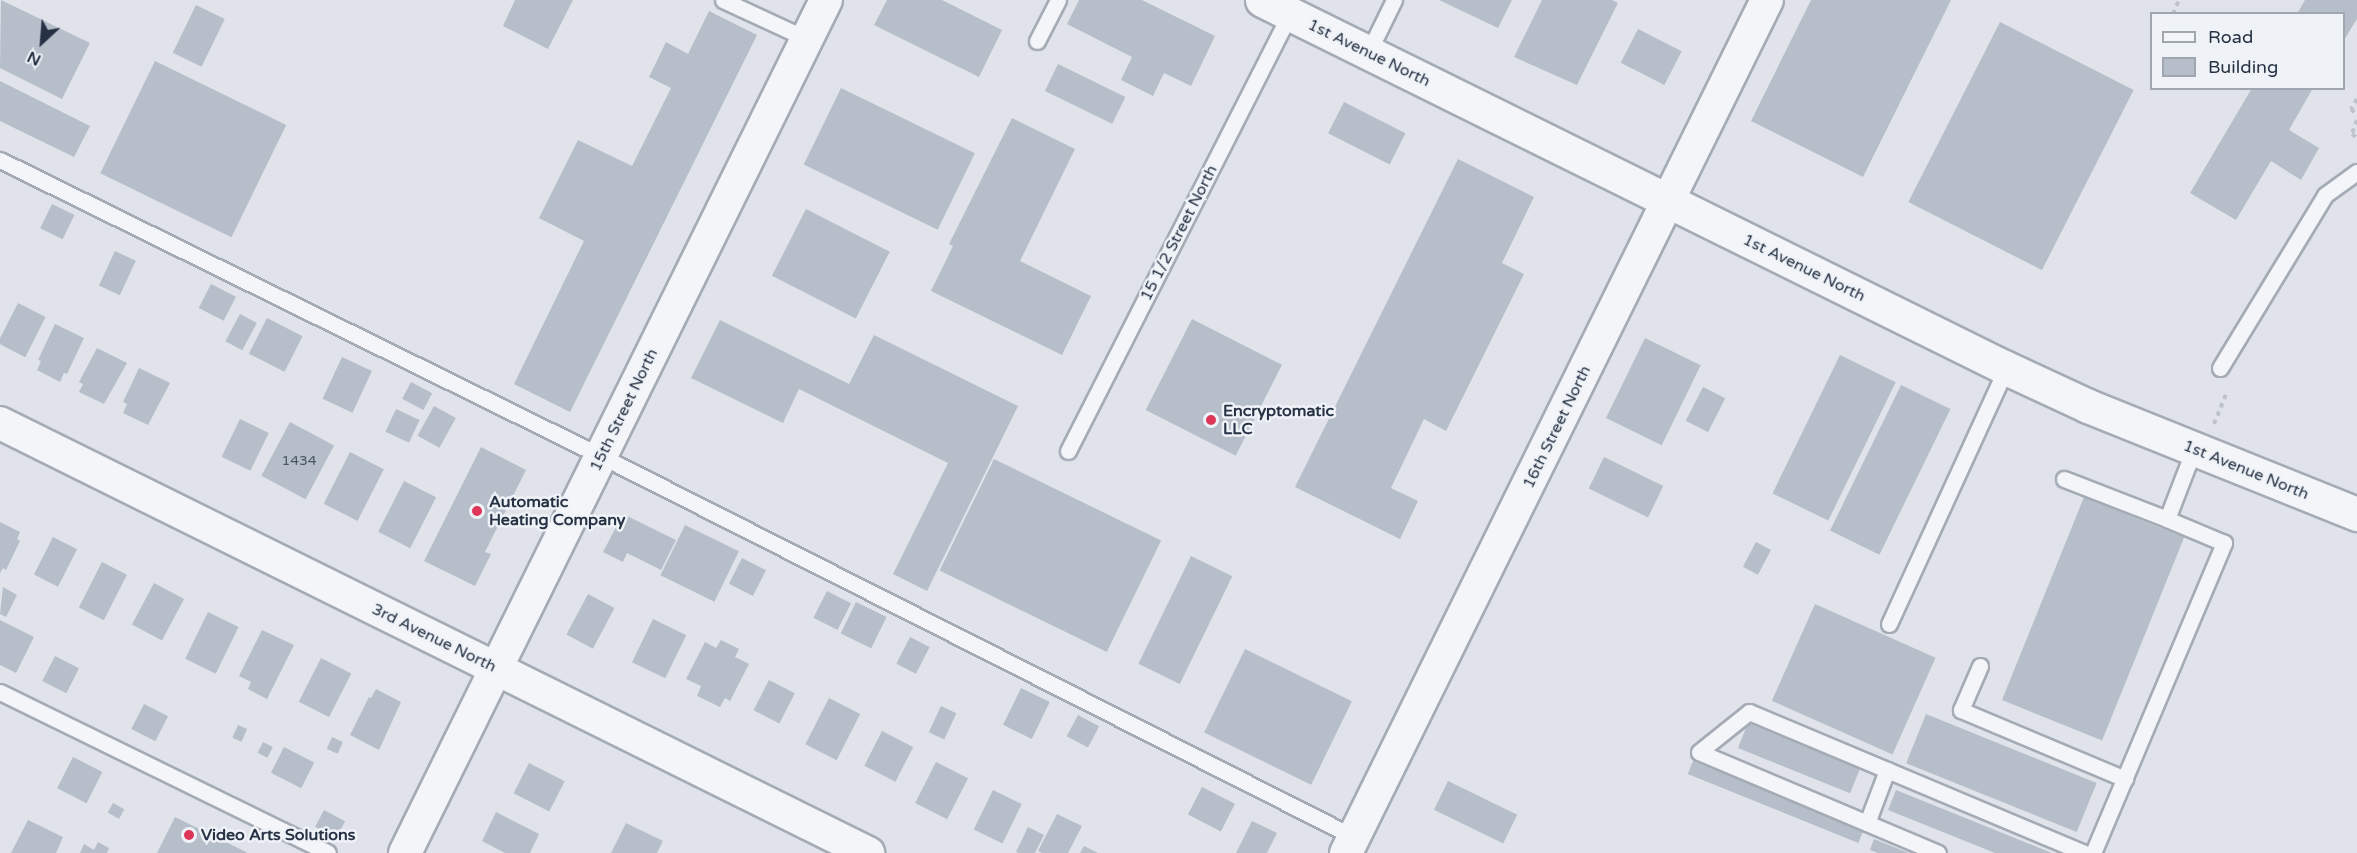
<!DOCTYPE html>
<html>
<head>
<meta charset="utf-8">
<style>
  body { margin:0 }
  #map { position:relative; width:2357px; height:853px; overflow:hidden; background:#e0e4ea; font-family:"Varela Round",sans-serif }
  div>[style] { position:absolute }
  .building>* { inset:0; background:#b6bec9; transform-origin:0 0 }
  .path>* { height:4px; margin-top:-2px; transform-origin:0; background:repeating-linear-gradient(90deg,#bec2c9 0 4.5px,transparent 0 9px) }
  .roads { filter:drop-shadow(2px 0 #a4abb5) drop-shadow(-2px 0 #a4abb5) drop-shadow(0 2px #a4abb5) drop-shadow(0 -2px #a4abb5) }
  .service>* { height:15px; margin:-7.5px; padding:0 7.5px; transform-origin:7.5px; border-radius:7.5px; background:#f3f5f8 }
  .minor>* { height:32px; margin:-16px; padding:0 16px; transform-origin:16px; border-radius:16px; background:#f3f5f8 }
  .tertiary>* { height:33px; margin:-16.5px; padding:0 16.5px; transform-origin:16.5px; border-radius:16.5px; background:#f3f5f8 }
  .dots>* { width:16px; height:16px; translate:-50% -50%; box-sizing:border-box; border:3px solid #eff3f8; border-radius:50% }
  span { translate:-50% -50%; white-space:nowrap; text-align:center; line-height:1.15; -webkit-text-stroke:5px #eff3f8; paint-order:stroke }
  .number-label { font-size:14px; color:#4a5565 }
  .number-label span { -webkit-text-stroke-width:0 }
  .street-label { font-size:16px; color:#263244 }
  .poi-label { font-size:16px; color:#263244; font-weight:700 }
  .left { translate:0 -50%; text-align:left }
  .legend { position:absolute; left:2150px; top:12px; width:195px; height:78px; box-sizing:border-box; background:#eff3f8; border:2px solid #9fa6b0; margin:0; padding:8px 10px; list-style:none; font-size:18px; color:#263244 }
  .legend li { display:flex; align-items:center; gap:12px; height:30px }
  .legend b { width:30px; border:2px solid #9fa6b0 }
  .north { position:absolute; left:12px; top:12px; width:60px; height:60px; -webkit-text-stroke:4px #eff3f8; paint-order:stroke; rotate:206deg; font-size:16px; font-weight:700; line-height:24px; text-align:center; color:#263244 }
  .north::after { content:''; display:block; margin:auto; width:21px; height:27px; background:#263244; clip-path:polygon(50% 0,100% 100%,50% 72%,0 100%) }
</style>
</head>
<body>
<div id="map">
  <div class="building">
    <div style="clip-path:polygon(1px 0,90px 43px,62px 99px,0 68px)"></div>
    <div style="clip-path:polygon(515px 0,573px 0,548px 49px,503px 26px)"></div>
    <div style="clip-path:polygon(887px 0,942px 0,1002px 30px,979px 77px,874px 25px)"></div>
    <div style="clip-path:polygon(1079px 0,1142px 0,1215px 36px,1191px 86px,1164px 73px,1153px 96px,1121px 80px,1132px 57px,1067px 24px)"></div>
    <div style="clip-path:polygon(1439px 0,1512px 0,1498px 28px)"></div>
    <div style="clip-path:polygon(1542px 0,1612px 0,1618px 3px,1577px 85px,1514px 57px)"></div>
    <div style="clip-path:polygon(1811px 0,1951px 0,1863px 177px,1751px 121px)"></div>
    <div style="clip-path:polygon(2305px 0,2357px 0,2357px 19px,2344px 40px,2344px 14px,2297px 14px)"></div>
    <div style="left:196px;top:5px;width:32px;height:53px;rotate:26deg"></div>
    <div style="clip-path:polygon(709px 11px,757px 35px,570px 412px,514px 384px,584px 241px,539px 218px,578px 140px,632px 166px,671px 88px,649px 77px,666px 42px,688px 54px)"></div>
    <div style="left:2000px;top:22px;width:150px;height:202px;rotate:27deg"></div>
    <div style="left:1638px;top:29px;width:49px;height:38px;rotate:27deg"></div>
    <div style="left:155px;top:61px;width:146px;height:125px;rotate:26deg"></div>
    <div style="left:1058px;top:64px;width:75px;height:30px;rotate:26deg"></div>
    <div style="clip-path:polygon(0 81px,90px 126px,74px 157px,0 121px)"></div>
    <div style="left:841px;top:88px;width:149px;height:85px;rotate:26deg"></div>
    <div style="clip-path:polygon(2252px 88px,2313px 88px,2289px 130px,2319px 148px,2301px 180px,2271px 161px,2236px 220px,2190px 193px)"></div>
    <div style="left:1344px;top:102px;width:69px;height:35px;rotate:27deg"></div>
    <div style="clip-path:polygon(1012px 118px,1075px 149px,1020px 261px,1091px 296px,1062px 355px,931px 291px,953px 246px,949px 244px)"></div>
    <div style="clip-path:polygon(1458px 159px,1534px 197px,1502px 263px,1524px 274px,1446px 431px,1424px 419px,1391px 488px,1418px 501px,1400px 539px,1295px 487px)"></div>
    <div style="left:52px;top:204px;width:25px;height:27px;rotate:26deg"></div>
    <div style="left:806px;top:209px;width:94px;height:75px;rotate:27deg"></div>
    <div style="left:115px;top:251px;width:23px;height:38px;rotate:25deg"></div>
    <div style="left:211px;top:284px;width:28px;height:27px;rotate:27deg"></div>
    <div style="left:18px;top:303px;width:31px;height:45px;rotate:27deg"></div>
    <div style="left:240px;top:314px;width:19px;height:31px;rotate:28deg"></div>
    <div style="left:267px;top:318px;width:40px;height:40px;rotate:27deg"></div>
    <div style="left:1192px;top:319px;width:101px;height:102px;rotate:27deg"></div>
    <div style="clip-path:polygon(720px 320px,849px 384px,874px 335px,1018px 406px,927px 591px,893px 574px,948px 463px,799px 389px,783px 423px,691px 378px)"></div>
    <div style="clip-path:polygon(55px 324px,84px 338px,67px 374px,64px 373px,60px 382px,37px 370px,41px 361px,38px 360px)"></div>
    <div style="left:1645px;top:338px;width:62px;height:89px;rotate:26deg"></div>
    <div style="clip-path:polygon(97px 348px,127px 363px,104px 404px,79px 392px,83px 384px,79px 382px)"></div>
    <div style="left:1840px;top:355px;width:62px;height:154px;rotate:26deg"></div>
    <div style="left:342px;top:357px;width:33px;height:46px;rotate:25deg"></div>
    <div style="clip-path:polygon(139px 368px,170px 383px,148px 425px,123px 413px,127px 404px,123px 402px)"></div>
    <div style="left:411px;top:382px;width:24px;height:19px;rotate:28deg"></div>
    <div style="left:1901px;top:385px;width:55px;height:162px;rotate:26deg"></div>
    <div style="left:1703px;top:387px;width:25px;height:38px;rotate:27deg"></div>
    <div style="left:434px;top:406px;width:25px;height:34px;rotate:29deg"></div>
    <div style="left:396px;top:409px;width:26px;height:25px;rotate:25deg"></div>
    <div style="left:240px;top:419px;width:32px;height:42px;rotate:26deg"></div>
    <div style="left:290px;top:422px;width:50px;height:61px;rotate:28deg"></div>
    <div style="clip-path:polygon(481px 447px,526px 470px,485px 552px,491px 554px,475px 586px,424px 561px)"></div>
    <div style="left:350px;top:452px;width:38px;height:58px;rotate:27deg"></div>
    <div style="left:1604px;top:457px;width:66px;height:35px;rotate:26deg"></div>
    <div style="left:994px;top:459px;width:186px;height:124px;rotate:26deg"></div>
    <div style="left:404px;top:481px;width:36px;height:57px;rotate:27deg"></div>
    <div style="left:2084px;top:497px;width:108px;height:219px;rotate:22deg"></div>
    <div style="clip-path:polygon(623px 514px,676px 540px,661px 570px,627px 553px,623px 562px,603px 552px)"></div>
    <div style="clip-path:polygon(0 522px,20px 532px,17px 539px,20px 541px,6px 570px,3px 568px,0 573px)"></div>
    <div style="left:685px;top:525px;width:60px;height:56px;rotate:26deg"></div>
    <div style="left:53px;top:537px;width:27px;height:42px;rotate:27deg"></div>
    <div style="left:1756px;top:542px;width:17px;height:28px;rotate:28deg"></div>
    <div style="left:1191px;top:556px;width:46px;height:120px;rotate:26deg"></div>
    <div style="left:742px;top:558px;width:27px;height:29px;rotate:27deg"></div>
    <div style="left:102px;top:562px;width:28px;height:51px;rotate:27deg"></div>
    <div style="left:154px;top:583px;width:34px;height:47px;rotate:28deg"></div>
    <div style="clip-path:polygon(3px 587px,17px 595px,6px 617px,0 614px)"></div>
    <div style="left:827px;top:591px;width:27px;height:30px;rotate:27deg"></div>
    <div style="left:588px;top:594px;width:30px;height:46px;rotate:28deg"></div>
    <div style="left:856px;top:602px;width:34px;height:35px;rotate:26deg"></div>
    <div style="left:1815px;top:604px;width:132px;height:106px;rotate:24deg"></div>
    <div style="left:208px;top:612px;width:34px;height:52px;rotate:26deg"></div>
    <div style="left:653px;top:619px;width:37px;height:48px;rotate:26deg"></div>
    <div style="clip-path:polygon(0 620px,34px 637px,16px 673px,0 665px)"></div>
    <div style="clip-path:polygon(262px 630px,294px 645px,267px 699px,248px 689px,251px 682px,239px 676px)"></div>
    <div style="left:910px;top:637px;width:22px;height:30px;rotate:27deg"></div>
    <div style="clip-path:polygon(721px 640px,739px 649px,735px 657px,749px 664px,730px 701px,725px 698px,720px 707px,697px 696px,701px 686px,686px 679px,705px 642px,716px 648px)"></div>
    <div style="left:1245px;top:649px;width:119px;height:93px;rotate:26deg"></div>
    <div style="left:55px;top:656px;width:27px;height:28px;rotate:27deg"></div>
    <div style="left:321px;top:658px;width:34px;height:49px;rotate:27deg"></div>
    <div style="left:769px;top:680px;width:29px;height:34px;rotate:27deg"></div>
    <div style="left:1021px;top:688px;width:32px;height:41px;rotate:26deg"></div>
    <div style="clip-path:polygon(376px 689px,401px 702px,379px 750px,350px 735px,369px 697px,371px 698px)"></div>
    <div style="left:829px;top:698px;width:35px;height:52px;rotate:27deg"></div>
    <div style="left:144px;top:704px;width:27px;height:28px;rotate:27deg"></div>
    <div style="left:941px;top:706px;width:17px;height:29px;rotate:25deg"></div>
    <div style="left:1926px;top:714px;width:184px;height:53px;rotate:22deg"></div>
    <div style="left:1078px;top:715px;width:24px;height:24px;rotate:28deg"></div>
    <div style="left:1748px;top:723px;width:121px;height:27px;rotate:22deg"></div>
    <div style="left:238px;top:725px;width:10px;height:14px;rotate:24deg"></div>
    <div style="left:882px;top:731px;width:35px;height:39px;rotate:27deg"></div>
    <div style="left:332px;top:737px;width:12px;height:13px;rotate:24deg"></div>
    <div style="left:263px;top:742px;width:11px;height:12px;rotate:27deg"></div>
    <div style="left:284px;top:747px;width:34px;height:29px;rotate:27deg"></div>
    <div style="left:73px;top:757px;width:33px;height:35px;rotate:27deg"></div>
    <div style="left:1693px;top:761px;width:184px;height:14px;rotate:22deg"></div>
    <div style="left:936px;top:762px;width:36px;height:46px;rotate:27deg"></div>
    <div style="left:529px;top:763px;width:40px;height:34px;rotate:27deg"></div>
    <div style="left:1448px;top:781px;width:77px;height:32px;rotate:26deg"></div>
    <div style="left:1202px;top:787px;width:37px;height:31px;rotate:27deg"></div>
    <div style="left:993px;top:790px;width:32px;height:44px;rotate:26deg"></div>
    <div style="clip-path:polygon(1896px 790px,2052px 853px,1995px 853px,1888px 810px)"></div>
    <div style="left:113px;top:803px;width:13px;height:11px;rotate:29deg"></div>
    <div style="left:324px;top:810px;width:24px;height:19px;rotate:28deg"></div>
    <div style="clip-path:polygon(496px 812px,539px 834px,530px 853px,505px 853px,482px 841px)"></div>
    <div style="clip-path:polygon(1057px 814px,1082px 826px,1068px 853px,1042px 853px,1038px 851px)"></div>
    <div style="clip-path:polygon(175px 817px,248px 853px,157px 853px)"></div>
    <div style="clip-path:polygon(28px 820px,63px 837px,56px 853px,11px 853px)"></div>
    <div style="clip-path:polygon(1252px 821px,1277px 833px,1267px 853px,1236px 853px)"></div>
    <div style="clip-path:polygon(626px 823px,663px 841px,657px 853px,611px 853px)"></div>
    <div style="clip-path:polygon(1028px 827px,1044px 835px,1035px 853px,1019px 853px,1016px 852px)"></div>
    <div style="clip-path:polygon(1874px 839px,1909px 853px,1878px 853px,1870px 850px)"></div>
    <div style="clip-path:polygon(98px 842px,109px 848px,107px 853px,80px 853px,84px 844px,94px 850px)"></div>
    <div style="clip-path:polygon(1084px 846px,1098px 853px,1080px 853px)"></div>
  </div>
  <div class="path">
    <div style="left:2173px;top:14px;width:15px;rotate:-67deg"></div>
    <div style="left:2357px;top:99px;width:12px;rotate:121deg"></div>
    <div style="left:2351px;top:109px;width:8px;rotate:45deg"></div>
    <div style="left:2357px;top:120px;width:15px;rotate:110deg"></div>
    <div style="left:2352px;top:134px;width:6px;rotate:39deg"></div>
    <div style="left:2214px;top:424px;width:35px;rotate:-68deg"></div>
  </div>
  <div class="roads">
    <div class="service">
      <div style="left:723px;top:0;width:93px;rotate:24.9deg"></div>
      <div style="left:1037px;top:41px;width:46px;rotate:-62.9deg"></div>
      <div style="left:1368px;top:53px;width:59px;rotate:-63.9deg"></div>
      <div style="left:0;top:160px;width:670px;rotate:26.22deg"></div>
      <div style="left:601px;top:456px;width:844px;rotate:26.84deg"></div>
      <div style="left:2220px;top:368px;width:202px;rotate:-58.7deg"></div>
      <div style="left:2325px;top:195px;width:39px;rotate:-36deg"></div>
      <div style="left:1068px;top:451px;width:490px;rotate:-63.1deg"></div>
      <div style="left:2064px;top:479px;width:110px;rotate:21.2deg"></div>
      <div style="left:1889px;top:624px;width:281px;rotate:-65.4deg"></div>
      <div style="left:1980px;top:666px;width:48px;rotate:113.4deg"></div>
      <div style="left:1961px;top:710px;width:178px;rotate:22.8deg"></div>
      <div style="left:0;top:692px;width:365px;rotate:26.1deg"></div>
      <div style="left:1867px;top:823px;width:57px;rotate:-69.3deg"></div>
      <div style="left:1938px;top:853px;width:259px;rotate:-157.1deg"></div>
      <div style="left:1699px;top:752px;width:64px;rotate:-38.7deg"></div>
      <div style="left:1749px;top:712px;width:363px;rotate:22.8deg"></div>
      <div style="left:2093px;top:853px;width:337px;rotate:-67.1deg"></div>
      <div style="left:2224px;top:543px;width:62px;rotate:-157.2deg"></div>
      <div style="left:2167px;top:519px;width:75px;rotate:-68.9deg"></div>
    </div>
    <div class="minor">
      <div style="left:0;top:423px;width:969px;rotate:26.35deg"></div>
      <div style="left:405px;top:853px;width:951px;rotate:-63.73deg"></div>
      <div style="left:1346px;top:853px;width:951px;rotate:-63.73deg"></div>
    </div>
    <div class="tertiary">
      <div style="left:1262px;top:0;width:830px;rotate:26.32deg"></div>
      <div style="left:2006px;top:368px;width:90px;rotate:24.9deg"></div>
      <div style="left:2088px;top:406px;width:290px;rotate:21.9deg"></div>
    </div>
  </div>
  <div class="dots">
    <div style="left:1211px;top:420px;background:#de3658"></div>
    <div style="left:477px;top:511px;background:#de3658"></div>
    <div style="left:189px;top:835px;background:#de3658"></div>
  </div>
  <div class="number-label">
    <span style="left:299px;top:461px">1434</span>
  </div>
  <div class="street-label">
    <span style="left:1369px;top:53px;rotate:26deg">1st Avenue North</span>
    <span style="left:1179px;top:233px;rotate:-63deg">15 1/2 Street North</span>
    <span style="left:1804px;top:268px;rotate:26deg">1st Avenue North</span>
    <span style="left:624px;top:410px;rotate:-64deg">15th Street North</span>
    <span style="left:1557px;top:427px;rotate:-64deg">16th Street North</span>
    <span style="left:2246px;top:470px;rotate:22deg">1st Avenue North</span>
    <span style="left:434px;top:638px;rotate:26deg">3rd Avenue North</span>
  </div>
  <div class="poi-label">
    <span class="left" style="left:1223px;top:420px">Encryptomatic<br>LLC</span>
    <span class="left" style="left:489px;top:511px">Automatic<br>Heating Company</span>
    <span class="left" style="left:201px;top:835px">Video Arts Solutions</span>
  </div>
  <ul class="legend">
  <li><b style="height:8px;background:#f3f5f8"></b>Road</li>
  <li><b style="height:16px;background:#b6bec9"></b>Building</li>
  </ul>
  <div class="north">N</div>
</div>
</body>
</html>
